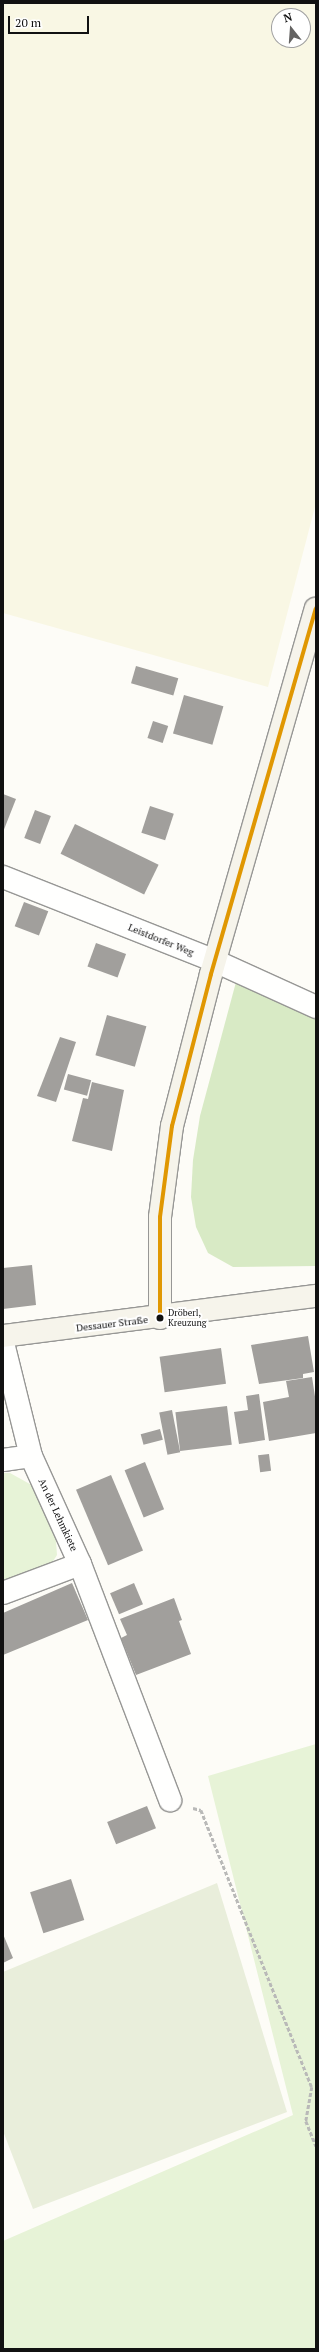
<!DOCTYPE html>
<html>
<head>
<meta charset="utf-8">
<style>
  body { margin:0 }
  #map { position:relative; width:319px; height:2352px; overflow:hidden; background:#fdfcf7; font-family:"PT Serif",serif }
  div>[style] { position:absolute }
  .farmland>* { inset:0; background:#f9f7e4 }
  .green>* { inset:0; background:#e7f3d7 }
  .forest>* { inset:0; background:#d8eac5 }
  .cemetery>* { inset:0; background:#e9eedb }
  .building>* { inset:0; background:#a19f9c; transform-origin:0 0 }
  .path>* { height:2.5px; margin-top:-1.25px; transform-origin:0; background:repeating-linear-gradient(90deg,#b9b9b8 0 4px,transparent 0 6px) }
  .roads { filter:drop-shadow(1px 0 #979795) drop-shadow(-1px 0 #979795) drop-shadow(0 1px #979795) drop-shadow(0 -1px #979795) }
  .minor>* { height:22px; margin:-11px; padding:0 11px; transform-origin:11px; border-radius:11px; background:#fffffe }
  .secondary>* { height:22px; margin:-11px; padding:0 11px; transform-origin:11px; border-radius:11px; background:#f6f4eb }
  .bus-1>* { height:4px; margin:-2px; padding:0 2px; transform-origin:2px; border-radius:2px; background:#e09702 }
  .dots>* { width:11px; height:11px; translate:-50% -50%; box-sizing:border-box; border:2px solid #fff; border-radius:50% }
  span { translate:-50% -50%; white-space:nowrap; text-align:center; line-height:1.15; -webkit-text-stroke:4px #fff; paint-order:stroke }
  .bus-label { font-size:9px; color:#111 }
  .left { translate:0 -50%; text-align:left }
  .street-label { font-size:10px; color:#111 }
  .frame { position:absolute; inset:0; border:4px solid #111; pointer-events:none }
  .north { position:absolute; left:271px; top:8px; width:40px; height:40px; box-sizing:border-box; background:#fff; border:1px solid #a0a0a0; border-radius:50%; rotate:343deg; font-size:11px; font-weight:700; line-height:16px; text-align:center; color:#111 }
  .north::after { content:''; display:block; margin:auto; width:14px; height:18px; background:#646362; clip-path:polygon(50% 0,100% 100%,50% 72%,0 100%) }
  .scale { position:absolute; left:8px; top:16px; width:81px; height:18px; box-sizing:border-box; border:2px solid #111; border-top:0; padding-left:5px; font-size:12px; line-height:14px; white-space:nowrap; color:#111; -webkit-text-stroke:3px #fff; paint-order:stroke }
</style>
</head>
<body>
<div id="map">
  <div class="farmland">
    <div style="clip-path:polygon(evenodd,3px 3px,316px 3px,316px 503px,268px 687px,3px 613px,3px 3px,279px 16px,303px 16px,303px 40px,279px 40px,279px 16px)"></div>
  </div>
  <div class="green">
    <div style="clip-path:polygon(3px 1473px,10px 1473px,37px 1488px,55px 1528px,57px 1555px,50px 1566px,3px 1583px)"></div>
    <div style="clip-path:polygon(316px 1744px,316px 2349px,3px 2349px,3px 2241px,293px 2115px,208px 1776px)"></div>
  </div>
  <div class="forest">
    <div style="clip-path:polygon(236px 982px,316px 1019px,316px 1266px,233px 1267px,208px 1253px,196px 1227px,191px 1197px,193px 1160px,200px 1116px)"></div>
  </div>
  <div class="cemetery">
    <div style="clip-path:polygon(217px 1883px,287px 2112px,33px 2209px,3px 2131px,3px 1972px)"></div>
  </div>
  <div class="building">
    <div style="left:136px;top:666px;width:44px;height:18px;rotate:16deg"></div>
    <div style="left:184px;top:695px;width:41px;height:40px;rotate:16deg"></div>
    <div style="left:153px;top:721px;width:16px;height:18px;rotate:18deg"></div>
    <div style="clip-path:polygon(3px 794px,16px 799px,3px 832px)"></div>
    <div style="left:150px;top:806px;width:25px;height:28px;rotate:18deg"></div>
    <div style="left:35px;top:810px;width:17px;height:30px;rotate:21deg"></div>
    <div style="left:75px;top:824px;width:93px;height:33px;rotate:26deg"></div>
    <div style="left:24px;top:902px;width:26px;height:26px;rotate:21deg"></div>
    <div style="left:96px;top:943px;width:32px;height:25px;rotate:20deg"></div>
    <div style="left:107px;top:1015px;width:41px;height:42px;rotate:16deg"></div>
    <div style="clip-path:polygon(60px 1037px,76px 1042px,56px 1102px,37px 1096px)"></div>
    <div style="left:68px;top:1074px;width:24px;height:16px;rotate:15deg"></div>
    <div style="clip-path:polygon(92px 1082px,124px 1090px,112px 1151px,72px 1141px,83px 1098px,88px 1099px)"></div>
    <div style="clip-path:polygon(32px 1265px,36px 1305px,3px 1309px,3px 1268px)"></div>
    <div style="clip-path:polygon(308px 1336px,314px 1372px,303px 1374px,303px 1378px,259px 1384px,251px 1345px)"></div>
    <div style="left:221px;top:1348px;width:36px;height:62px;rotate:82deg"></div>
    <div style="clip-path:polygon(312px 1377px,316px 1403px,316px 1433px,269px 1441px,263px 1402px,289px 1397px,286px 1381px)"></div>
    <div style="clip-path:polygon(259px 1394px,265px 1440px,239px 1444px,234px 1412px,248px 1410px,246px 1396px)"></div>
    <div style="left:227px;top:1406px;width:39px;height:52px;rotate:83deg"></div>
    <div style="left:172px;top:1410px;width:43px;height:13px;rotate:79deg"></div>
    <div style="left:160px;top:1429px;width:11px;height:20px;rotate:75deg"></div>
    <div style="left:269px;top:1454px;width:17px;height:11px;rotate:83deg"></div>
    <div style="left:145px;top:1462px;width:51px;height:22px;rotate:68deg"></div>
    <div style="left:111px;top:1475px;width:82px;height:38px;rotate:67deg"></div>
    <div style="clip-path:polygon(72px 1583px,88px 1620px,3px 1655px,3px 1613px)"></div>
    <div style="left:134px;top:1583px;width:23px;height:26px;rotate:67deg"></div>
    <div style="clip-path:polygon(174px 1598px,182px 1620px,179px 1621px,191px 1654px,136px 1675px,121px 1638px,127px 1635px,120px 1619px)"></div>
    <div style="left:147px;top:1806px;width:24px;height:43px;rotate:68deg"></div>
    <div style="left:71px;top:1879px;width:43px;height:43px;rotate:72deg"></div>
    <div style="clip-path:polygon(3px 1934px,13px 1958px,3px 1963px)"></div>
  </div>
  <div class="path">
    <div style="left:193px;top:1808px;width:8px;rotate:14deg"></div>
    <div style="left:201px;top:1810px;width:298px;rotate:68.2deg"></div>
    <div style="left:312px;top:2087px;width:35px;rotate:100deg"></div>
    <div style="left:306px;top:2121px;width:27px;rotate:68deg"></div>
  </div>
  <div class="roads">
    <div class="minor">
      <div style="left:3px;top:877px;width:228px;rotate:21.6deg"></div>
      <div style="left:215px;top:961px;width:111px;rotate:24.5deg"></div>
      <div style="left:3px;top:1343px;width:116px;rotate:76.1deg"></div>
      <div style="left:3px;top:1460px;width:28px;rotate:-8deg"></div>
      <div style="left:31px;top:1456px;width:119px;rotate:65.6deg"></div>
      <div style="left:80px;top:1564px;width:82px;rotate:159.4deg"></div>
      <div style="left:80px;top:1564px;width:253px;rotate:69.1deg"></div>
    </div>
    <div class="secondary">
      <div style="left:160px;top:1318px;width:101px;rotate:-90deg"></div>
      <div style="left:160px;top:1217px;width:92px;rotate:-82.5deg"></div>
      <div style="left:172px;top:1126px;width:157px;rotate:-75.6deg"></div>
      <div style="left:211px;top:974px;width:380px;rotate:-74deg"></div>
      <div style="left:3px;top:1336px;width:316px;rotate:-7.3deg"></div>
    </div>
  </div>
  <div class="bus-1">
    <div style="left:160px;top:1318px;width:101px;rotate:-90deg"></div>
    <div style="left:160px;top:1217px;width:92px;rotate:-82.5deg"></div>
    <div style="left:172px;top:1126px;width:157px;rotate:-75.6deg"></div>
    <div style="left:211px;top:974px;width:380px;rotate:-74deg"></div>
  </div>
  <div class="dots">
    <div style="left:160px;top:1318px;background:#111"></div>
  </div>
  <div class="bus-label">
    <span class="left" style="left:168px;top:1318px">Dröberl,<br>Kreuzung</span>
  </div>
  <div class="street-label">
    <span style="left:161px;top:940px;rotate:22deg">Leistdorfer Weg</span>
    <span style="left:112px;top:1324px;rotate:-7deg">Dessauer Straße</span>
    <span style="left:58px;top:1515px;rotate:65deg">An der Lehmkiete</span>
  </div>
  <div class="frame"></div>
  <div class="north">N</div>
  <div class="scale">20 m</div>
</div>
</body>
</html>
